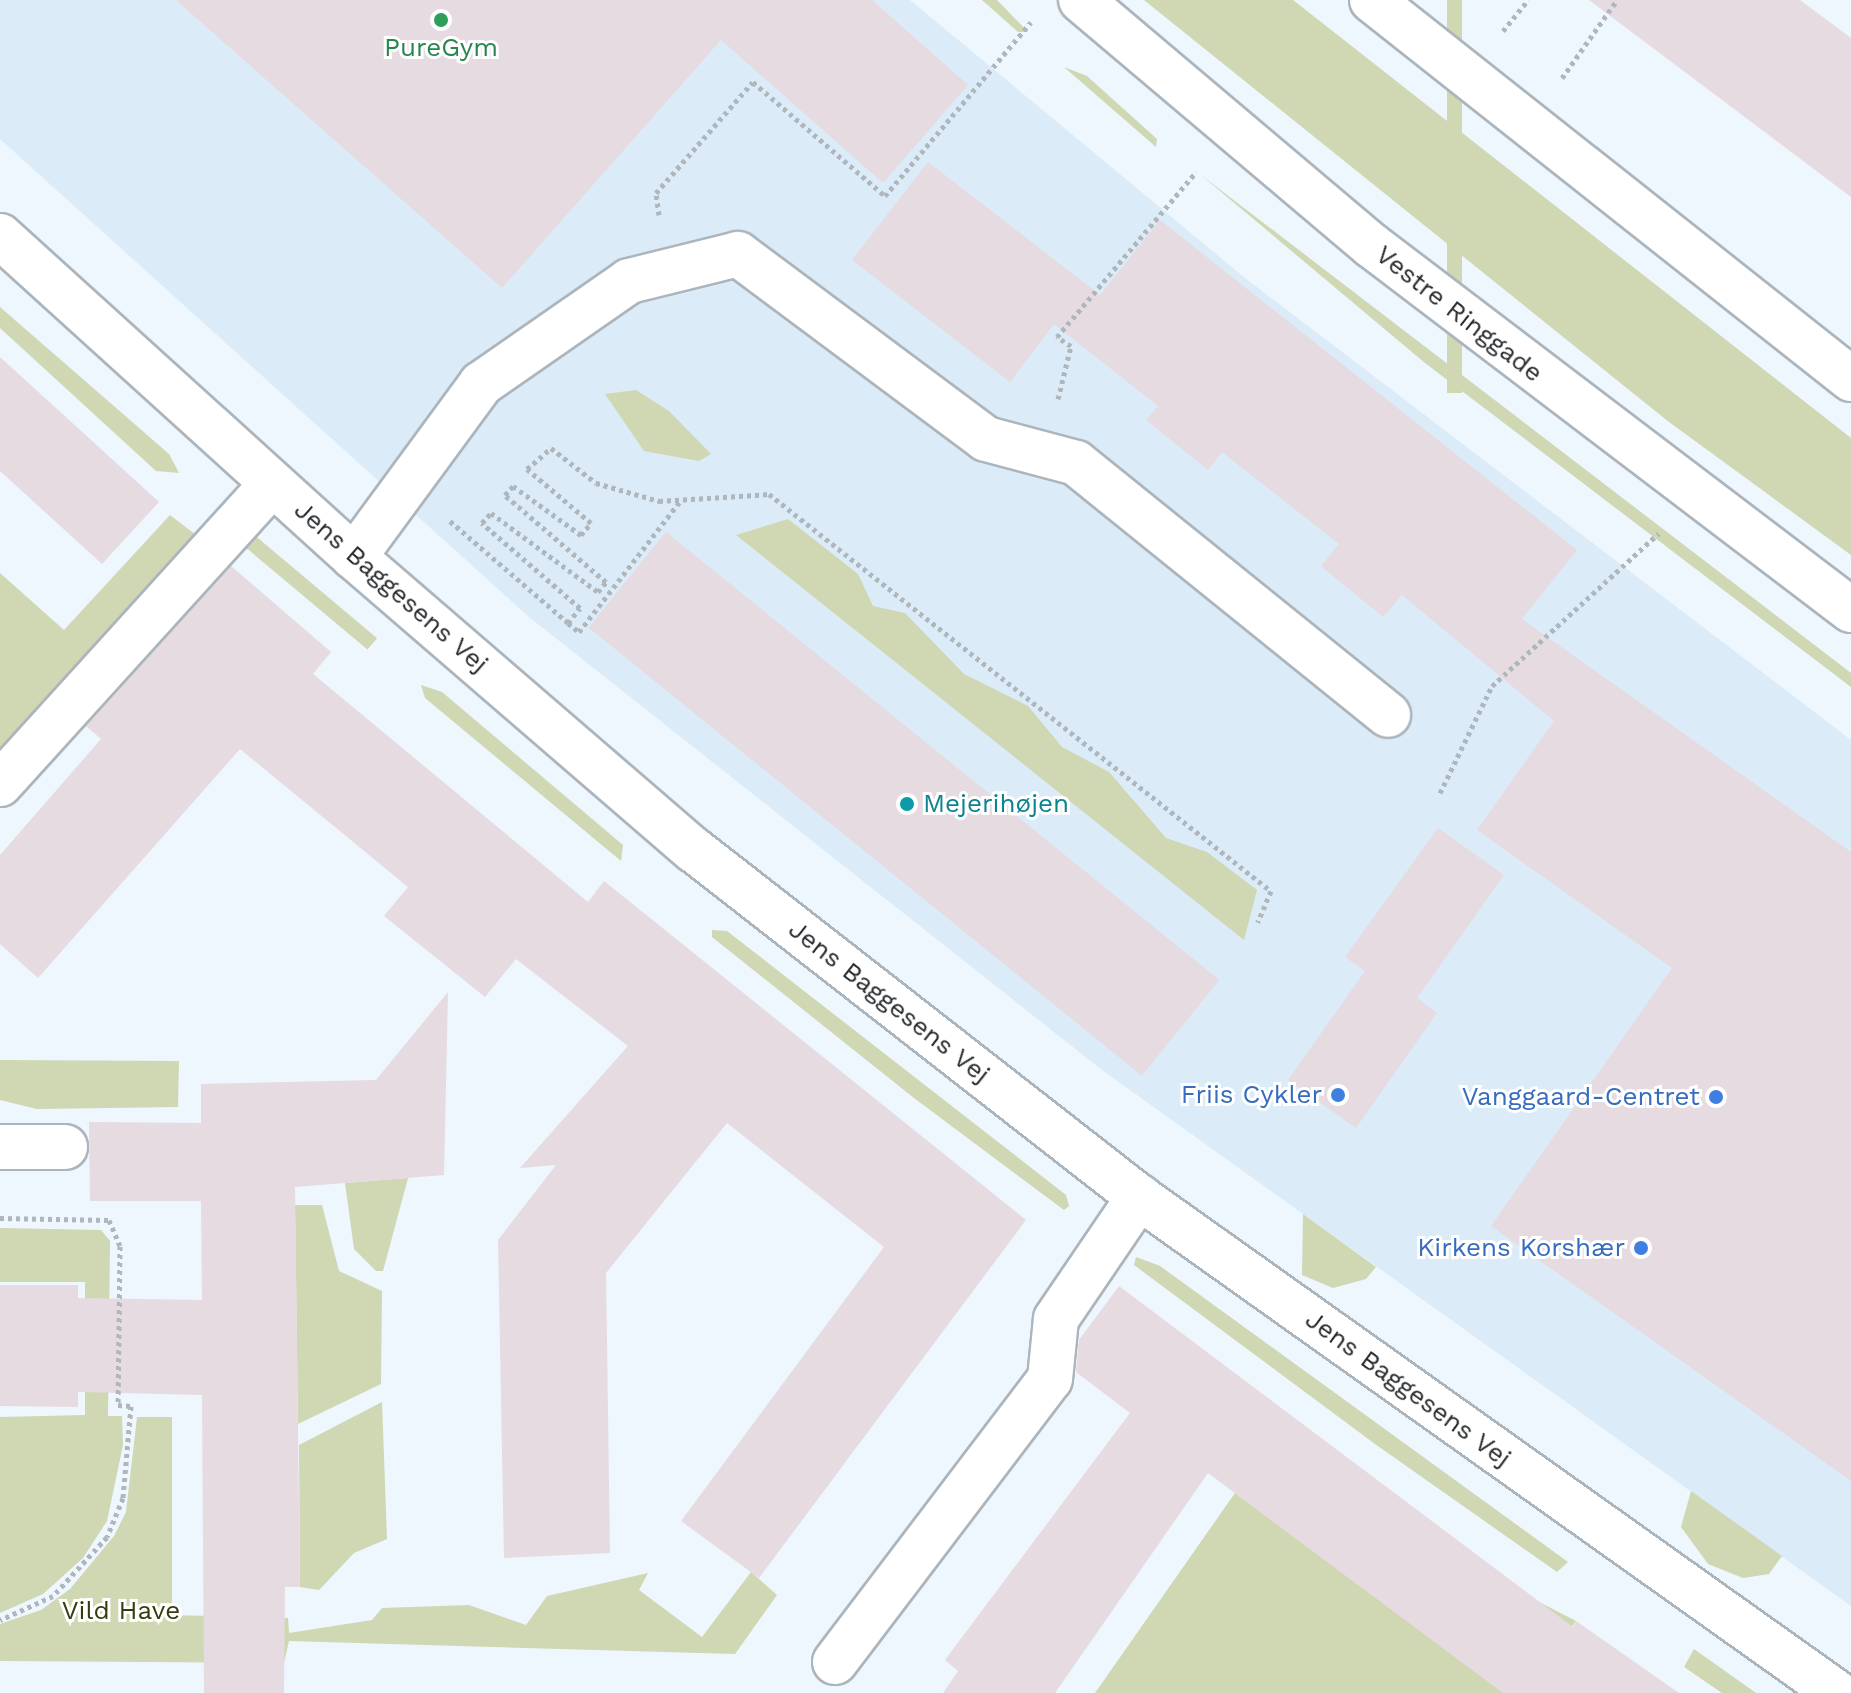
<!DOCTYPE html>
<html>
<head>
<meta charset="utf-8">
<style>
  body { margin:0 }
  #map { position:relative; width:1851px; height:1693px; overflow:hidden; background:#eef6fe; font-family:"Work Sans",sans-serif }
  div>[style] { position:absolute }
  .built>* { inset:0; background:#dbebf7 }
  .green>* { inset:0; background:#cfd7b3; transform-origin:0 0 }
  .building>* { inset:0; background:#e5dbe0; transform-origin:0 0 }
  .path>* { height:5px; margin-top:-2.5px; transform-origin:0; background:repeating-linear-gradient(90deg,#afb6bc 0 4px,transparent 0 8px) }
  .roads { filter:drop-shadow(2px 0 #acb5bc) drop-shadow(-2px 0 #acb5bc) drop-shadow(0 2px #acb5bc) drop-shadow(0 -2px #acb5bc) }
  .minor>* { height:44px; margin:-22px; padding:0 22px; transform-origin:22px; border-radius:22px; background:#fff }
  .major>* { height:44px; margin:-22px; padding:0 22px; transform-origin:22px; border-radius:22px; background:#fff }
  .dots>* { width:22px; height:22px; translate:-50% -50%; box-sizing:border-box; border:4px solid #fff; border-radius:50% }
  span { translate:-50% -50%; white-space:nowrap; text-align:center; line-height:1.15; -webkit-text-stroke:6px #fff; paint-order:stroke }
  .leisure-label { font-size:26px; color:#27864d }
  .street-label { font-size:26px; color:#282b2e }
  .culture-label { font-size:26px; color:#0d838f }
  .left { translate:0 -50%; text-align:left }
  .shop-label { font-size:26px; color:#366cbe }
  .right { translate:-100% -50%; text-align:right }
  .park-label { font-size:26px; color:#343b0c }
</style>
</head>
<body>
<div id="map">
  <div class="built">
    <div style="clip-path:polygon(0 0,910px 0,1245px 278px,1851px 740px,1851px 1606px,1102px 1070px,529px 617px,0 139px)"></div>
  </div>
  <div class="green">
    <div style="clip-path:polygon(982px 0,997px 0,1028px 32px,1018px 32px)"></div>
    <div style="clip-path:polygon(1144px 0,1293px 0,1851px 438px,1851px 555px,1669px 422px)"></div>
    <div style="left:1447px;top:0;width:15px;height:393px"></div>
    <div style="clip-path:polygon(1064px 67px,1087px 76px,1157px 139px,1156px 147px)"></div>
    <div style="clip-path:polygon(1201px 175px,1851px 673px,1851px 687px,1425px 363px)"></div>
    <div style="clip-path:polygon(0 307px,169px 454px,179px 473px,156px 471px,0 328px)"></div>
    <div style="clip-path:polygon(636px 390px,669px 411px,711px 454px,699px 461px,644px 451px,605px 394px)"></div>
    <div style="clip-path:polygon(170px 515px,196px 535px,0 759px,0 573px,64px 630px)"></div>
    <div style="clip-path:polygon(788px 519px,858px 574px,873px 606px,905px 613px,964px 674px,1028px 706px,1062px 747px,1109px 772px,1166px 838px,1207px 852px,1257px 890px,1244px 940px,736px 535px)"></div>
    <div style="left:253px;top:534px;width:162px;height:15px;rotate:40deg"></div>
    <div style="clip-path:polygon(421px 685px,442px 692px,623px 845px,621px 861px,425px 698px)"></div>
    <div style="clip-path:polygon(712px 930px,727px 931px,1066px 1195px,1069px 1206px,1064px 1210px,914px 1098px,712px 937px)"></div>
    <div style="clip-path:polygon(0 1060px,179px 1061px,178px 1107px,37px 1109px,0 1100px)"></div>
    <div style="clip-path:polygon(408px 1178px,383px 1271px,376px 1271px,354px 1249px,345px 1183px)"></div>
    <div style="clip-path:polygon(295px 1205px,322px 1205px,339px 1271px,382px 1291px,381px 1384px,298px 1424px)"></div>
    <div style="clip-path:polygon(1303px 1214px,1376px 1267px,1366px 1279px,1333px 1288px,1302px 1275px)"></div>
    <div style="clip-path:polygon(0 1228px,101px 1230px,110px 1241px,108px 1416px,122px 1416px,123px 1445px,107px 1521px,83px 1558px,43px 1594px,0 1613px,0 1417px,85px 1415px,85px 1282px,0 1282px)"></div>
    <div style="clip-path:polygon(1136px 1257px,1160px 1266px,1568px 1562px,1557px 1572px,1375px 1444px,1134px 1265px)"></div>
    <div style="clip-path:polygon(382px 1402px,387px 1539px,354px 1553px,319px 1590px,300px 1587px,299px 1445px)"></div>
    <div style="clip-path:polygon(137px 1417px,172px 1417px,172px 1615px,288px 1618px,289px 1633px,372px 1620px,382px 1608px,469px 1605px,526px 1625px,547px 1596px,648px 1573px,639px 1590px,702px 1637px,751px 1572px,777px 1595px,735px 1654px,289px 1641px,284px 1663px,0 1661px,0 1624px,41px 1610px,70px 1589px,114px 1536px,126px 1512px)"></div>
    <div style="clip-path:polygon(1691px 1491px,1782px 1556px,1769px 1574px,1743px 1578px,1708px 1564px,1681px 1527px)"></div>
    <div style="clip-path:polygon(1235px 1493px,1485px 1679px,1541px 1603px,1576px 1621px,1526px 1693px,1095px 1693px)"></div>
    <div style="clip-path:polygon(1694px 1649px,1756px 1693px,1722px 1693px,1684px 1667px)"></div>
  </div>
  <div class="building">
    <div style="clip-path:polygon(176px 0,872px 0,968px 85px,883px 183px,721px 40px,502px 288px)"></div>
    <div style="clip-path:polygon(1589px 0,1800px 0,1851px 38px,1851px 197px)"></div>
    <div style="clip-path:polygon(928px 162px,1100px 295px,1160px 220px,1577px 550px,1522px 619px,1851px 852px,1851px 1481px,1491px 1226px,1672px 968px,1477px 830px,1554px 721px,1402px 595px,1383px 617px,1321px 566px,1339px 544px,1222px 452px,1208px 470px,1146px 420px,1158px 406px,1054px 324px,1010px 382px,852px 260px)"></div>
    <div style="clip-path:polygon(0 357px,159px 502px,102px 564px,0 471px)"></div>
    <div style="left:666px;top:532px;width:712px;height:123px;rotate:39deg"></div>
    <div style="clip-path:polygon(231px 566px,331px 652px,313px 674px,588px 902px,604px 881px,1026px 1220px,759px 1578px,681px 1521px,884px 1247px,727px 1123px,606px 1273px,610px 1553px,504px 1558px,498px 1240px,556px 1165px,520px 1168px,628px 1046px,516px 959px,485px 997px,384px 916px,408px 887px,240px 749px,38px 978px,0 944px,0 855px,101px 739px,86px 726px)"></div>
    <div style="clip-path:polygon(1438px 828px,1504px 875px,1417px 998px,1437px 1013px,1356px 1128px,1288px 1080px,1365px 971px,1345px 957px)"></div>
    <div style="clip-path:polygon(448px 992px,444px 1175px,295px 1187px,300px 1587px,285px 1587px,284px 1693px,204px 1693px,202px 1395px,78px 1392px,78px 1407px,0 1406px,0 1285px,78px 1285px,78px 1298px,202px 1300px,201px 1201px,90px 1201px,89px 1122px,201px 1123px,201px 1084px,376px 1080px)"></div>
    <div style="clip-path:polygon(1119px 1286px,1573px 1627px,1576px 1621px,1679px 1693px,1503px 1693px,1208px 1473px,1055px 1693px,943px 1693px,958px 1671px,945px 1660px,1130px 1413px,1076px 1372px,1079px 1340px)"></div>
  </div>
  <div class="path">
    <div style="left:1503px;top:31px;width:40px;rotate:-51deg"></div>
    <div style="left:1562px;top:78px;width:95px;rotate:-54.8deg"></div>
    <div style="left:659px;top:215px;width:22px;rotate:-98deg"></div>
    <div style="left:656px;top:193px;width:147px;rotate:-48.9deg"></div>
    <div style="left:753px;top:82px;width:174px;rotate:40.8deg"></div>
    <div style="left:885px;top:196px;width:227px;rotate:-50deg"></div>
    <div style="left:1058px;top:399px;width:55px;rotate:-76.2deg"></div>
    <div style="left:1071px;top:346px;width:17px;rotate:-147deg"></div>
    <div style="left:1057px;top:337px;width:216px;rotate:-49.9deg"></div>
    <div style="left:450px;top:521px;width:156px;rotate:40.8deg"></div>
    <div style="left:568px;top:623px;width:19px;rotate:-51deg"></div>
    <div style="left:580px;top:608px;width:130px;rotate:-139.1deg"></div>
    <div style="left:482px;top:523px;width:13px;rotate:-48deg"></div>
    <div style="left:491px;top:513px;width:133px;rotate:36.4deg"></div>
    <div style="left:598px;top:592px;width:13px;rotate:-51deg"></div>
    <div style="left:606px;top:582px;width:133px;rotate:-139.3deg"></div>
    <div style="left:505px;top:495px;width:12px;rotate:-48deg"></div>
    <div style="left:513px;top:486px;width:84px;rotate:35.8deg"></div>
    <div style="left:581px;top:535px;width:16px;rotate:-50deg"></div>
    <div style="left:591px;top:523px;width:84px;rotate:-139.8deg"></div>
    <div style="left:527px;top:469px;width:32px;rotate:-41deg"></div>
    <div style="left:551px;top:448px;width:57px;rotate:37.9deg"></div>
    <div style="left:596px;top:483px;width:66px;rotate:15.9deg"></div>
    <div style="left:659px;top:501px;width:110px;rotate:-3.6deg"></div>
    <div style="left:769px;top:494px;width:640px;rotate:38.34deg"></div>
    <div style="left:1271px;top:891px;width:34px;rotate:113deg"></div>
    <div style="left:568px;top:623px;width:14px;rotate:39deg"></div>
    <div style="left:579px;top:632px;width:167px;rotate:-52.3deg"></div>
    <div style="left:1440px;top:793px;width:119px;rotate:-64.1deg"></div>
    <div style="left:1492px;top:686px;width:226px;rotate:-42.5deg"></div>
    <div style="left:0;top:1218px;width:109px;rotate:1.1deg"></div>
    <div style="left:109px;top:1220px;width:28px;rotate:67deg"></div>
    <div style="left:120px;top:1246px;width:159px;rotate:90.7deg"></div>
    <div style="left:118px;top:1405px;width:13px;rotate:4deg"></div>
    <div style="left:131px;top:1406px;width:92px;rotate:95deg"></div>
    <div style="left:123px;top:1498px;width:42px;rotate:112.3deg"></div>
    <div style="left:107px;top:1537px;width:80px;rotate:132.5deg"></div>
    <div style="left:53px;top:1596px;width:58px;rotate:155.6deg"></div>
  </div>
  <div class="roads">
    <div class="minor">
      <div style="left:0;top:236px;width:478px;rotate:42.2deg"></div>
      <div style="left:354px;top:557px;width:449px;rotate:40.8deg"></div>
      <div style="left:694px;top:850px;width:564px;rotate:37.95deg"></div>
      <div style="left:1139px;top:1197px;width:856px;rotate:35.4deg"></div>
      <div style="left:354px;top:557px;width:215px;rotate:-53.7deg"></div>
      <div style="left:481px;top:384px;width:180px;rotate:-34.8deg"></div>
      <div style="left:629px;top:281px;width:112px;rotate:-13.9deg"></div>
      <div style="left:738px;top:254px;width:309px;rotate:36.7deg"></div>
      <div style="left:986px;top:439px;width:93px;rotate:14.9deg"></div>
      <div style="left:1076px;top:463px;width:401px;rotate:38.9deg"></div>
      <div style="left:0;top:784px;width:405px;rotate:-47.8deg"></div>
      <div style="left:0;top:1147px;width:65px"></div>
      <div style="left:835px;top:1662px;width:355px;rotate:-52.8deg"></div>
      <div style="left:1050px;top:1379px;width:60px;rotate:-84.3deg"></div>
      <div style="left:1056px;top:1319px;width:148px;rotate:-55.8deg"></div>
    </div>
    <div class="major">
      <div style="left:1081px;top:0;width:380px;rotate:40.2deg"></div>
      <div style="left:1371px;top:245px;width:603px;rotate:37.25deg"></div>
      <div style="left:1372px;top:0;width:611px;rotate:38.35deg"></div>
    </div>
  </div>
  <div class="dots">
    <div style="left:441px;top:20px;background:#2e9e5b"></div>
    <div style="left:907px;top:804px;background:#0f9aa8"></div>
    <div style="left:1338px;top:1095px;background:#3f7fe0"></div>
    <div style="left:1716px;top:1097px;background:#3f7fe0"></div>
    <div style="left:1641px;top:1248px;background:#3f7fe0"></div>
  </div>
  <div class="leisure-label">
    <span style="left:441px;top:48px">PureGym</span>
  </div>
  <div class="street-label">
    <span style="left:1459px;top:314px;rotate:38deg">Vestre Ringgade</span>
    <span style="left:391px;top:587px;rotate:41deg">Jens Baggesens Vej</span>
    <span style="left:889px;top:1002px;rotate:38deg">Jens Baggesens Vej</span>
    <span style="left:1408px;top:1389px;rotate:36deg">Jens Baggesens Vej</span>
  </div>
  <div class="culture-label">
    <span class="left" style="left:923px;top:804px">Mejerihøjen</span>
  </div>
  <div class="shop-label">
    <span class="right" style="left:1322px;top:1095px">Friis Cykler</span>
    <span class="right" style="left:1700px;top:1097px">Vanggaard-Centret</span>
    <span class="right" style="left:1625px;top:1248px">Kirkens Korshær</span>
  </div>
  <div class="park-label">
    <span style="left:121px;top:1611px">Vild Have</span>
  </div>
</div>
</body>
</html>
